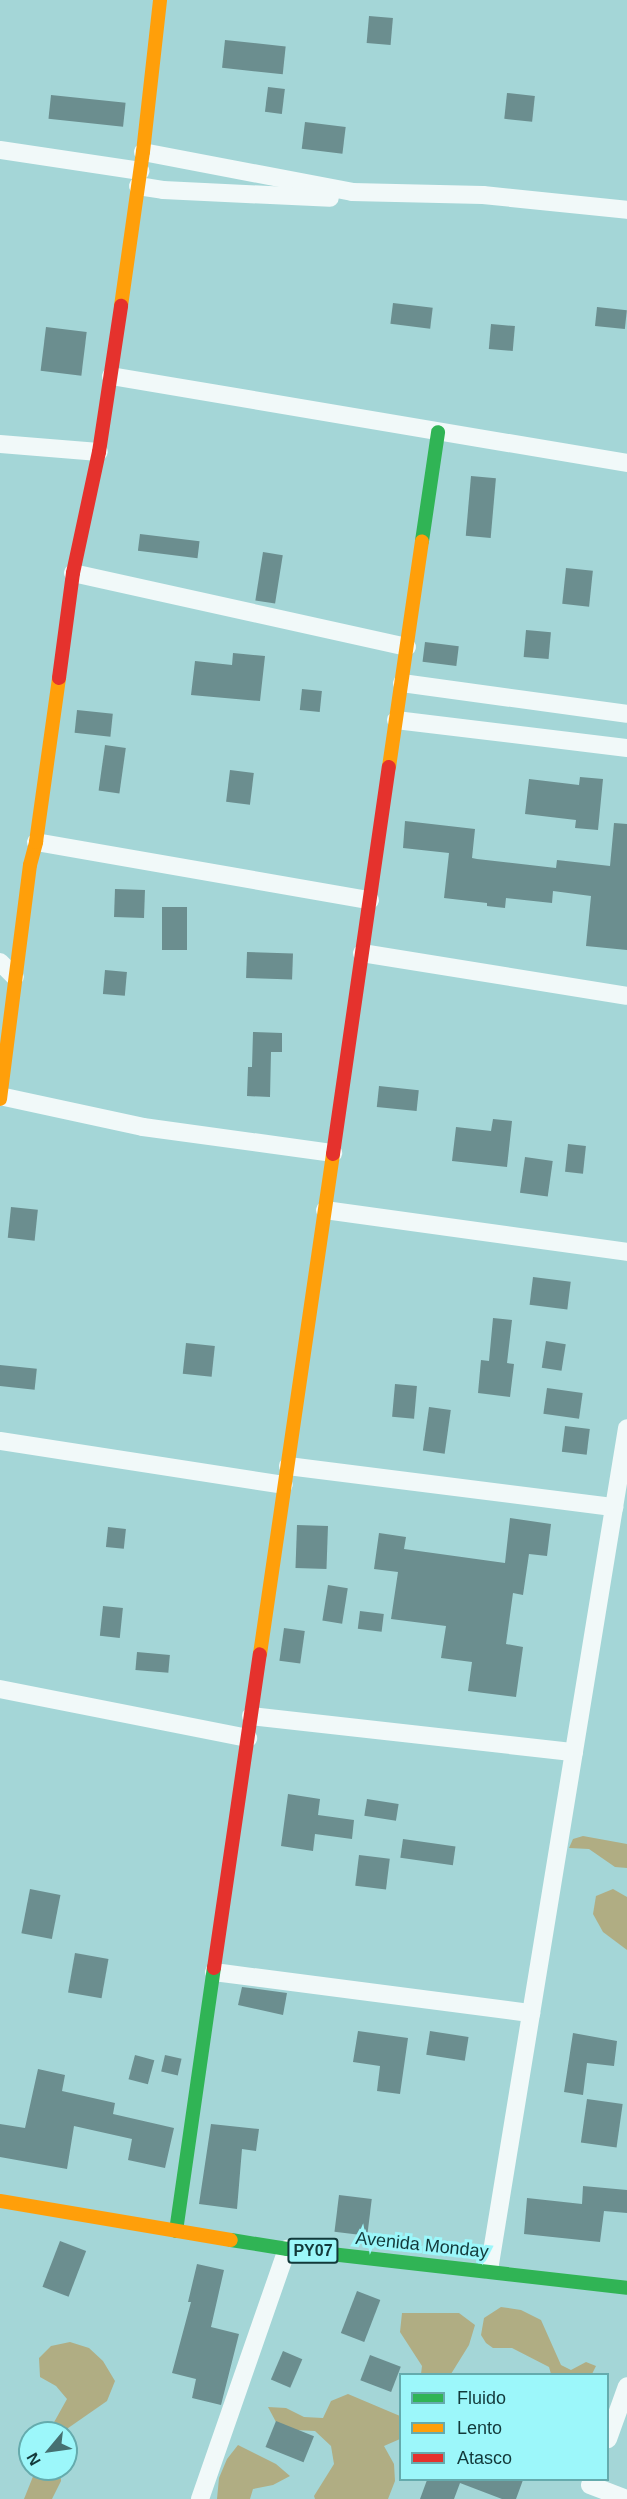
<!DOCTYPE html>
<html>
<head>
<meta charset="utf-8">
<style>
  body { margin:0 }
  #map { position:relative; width:627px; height:2499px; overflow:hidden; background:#a4d6d7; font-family:Helvetica,sans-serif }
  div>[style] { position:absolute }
  .forest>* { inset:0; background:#b0ad83 }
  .building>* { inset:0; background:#6b8e8f; transform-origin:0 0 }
  .street>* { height:18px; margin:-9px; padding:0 9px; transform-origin:9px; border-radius:9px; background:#f1f9f9 }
  .fast>* { height:14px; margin:-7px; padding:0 7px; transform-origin:7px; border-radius:7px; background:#30b455 }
  .slow>* { height:14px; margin:-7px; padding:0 7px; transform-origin:7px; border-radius:7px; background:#ff9f0a }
  .jam>* { height:14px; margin:-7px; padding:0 7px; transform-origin:7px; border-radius:7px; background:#e5322d }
  span { translate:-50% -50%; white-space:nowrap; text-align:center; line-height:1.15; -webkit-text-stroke:6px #9cf7fa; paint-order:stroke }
  .shield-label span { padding:2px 4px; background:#9cf7fa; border:2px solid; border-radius:4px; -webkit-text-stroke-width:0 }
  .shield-label { font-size:16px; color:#12393a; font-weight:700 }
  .street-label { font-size:18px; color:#12393a }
  .legend { position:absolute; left:399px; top:2373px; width:210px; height:108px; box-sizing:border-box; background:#9cf7fa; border:2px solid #65abad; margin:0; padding:8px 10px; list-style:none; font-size:18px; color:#12393a }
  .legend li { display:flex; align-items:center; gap:12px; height:30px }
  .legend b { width:30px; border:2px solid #65abad }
  .north { position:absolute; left:18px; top:2421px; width:60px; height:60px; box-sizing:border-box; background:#9cf7fa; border:2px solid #65abad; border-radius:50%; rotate:241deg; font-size:16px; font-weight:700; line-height:24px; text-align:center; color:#12393a }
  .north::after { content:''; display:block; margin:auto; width:21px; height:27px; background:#457071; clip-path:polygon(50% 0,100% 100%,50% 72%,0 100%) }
</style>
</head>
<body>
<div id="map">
  <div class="forest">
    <div style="clip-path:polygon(583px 1836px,627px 1844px,627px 1868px,615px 1867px,589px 1849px,569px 1848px,573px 1839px)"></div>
    <div style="clip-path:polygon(613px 1889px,627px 1897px,627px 1950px,603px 1932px,593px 1914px,596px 1896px)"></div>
    <div style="clip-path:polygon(501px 2307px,521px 2310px,541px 2320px,561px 2365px,571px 2370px,586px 2362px,596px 2366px,592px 2374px,551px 2374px,549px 2367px,512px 2348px,493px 2348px,486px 2343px,481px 2335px,484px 2318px)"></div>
    <div style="clip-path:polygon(402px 2313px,459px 2313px,475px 2325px,469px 2345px,451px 2374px,421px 2374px,422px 2366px,400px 2332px)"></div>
    <div style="clip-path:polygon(70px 2342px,89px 2348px,103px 2361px,115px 2381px,107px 2401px,61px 2433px,48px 2433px,67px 2399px,56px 2386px,40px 2377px,39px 2358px,51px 2346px)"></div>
    <div style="clip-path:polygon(348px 2394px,400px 2416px,400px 2439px,384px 2446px,394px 2464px,395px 2481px,388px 2499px,315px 2499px,314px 2496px,334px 2464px,331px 2446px,315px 2431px,295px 2430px,277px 2424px,268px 2407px,286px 2408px,304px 2417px,323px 2418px,331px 2401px)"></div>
    <div style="clip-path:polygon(238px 2445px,276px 2464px,290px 2476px,273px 2485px,253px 2489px,250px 2499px,217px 2499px,219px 2478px,227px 2459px)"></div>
    <div style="clip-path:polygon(36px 2469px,60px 2469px,61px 2481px,52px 2499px,24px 2499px)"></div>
  </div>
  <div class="building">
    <div style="left:369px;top:16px;width:24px;height:27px;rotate:5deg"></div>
    <div style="left:225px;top:40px;width:61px;height:28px;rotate:6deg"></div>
    <div style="left:268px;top:87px;width:17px;height:25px;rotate:7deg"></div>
    <div style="left:507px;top:93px;width:28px;height:26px;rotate:6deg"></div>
    <div style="left:51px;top:95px;width:75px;height:24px;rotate:6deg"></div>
    <div style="left:305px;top:122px;width:41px;height:27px;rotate:7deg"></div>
    <div style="left:393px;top:303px;width:40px;height:21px;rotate:7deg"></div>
    <div style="left:597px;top:307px;width:30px;height:19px;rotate:6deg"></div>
    <div style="left:491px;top:324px;width:24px;height:25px;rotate:5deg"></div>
    <div style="left:46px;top:327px;width:41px;height:44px;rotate:7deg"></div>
    <div style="left:471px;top:476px;width:25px;height:60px;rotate:5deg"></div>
    <div style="left:140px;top:534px;width:60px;height:17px;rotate:7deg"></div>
    <div style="left:263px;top:552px;width:20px;height:49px;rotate:9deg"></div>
    <div style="left:566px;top:568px;width:27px;height:36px;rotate:6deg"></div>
    <div style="left:526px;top:630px;width:25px;height:27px;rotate:5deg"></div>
    <div style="left:425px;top:642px;width:34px;height:20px;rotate:7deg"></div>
    <div style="clip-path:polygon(233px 653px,265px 656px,260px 701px,191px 695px,195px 661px,232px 665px)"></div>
    <div style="left:302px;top:689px;width:20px;height:21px;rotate:6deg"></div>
    <div style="left:77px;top:710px;width:36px;height:23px;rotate:6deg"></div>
    <div style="left:105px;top:745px;width:21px;height:46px;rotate:8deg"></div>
    <div style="left:230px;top:770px;width:24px;height:32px;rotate:7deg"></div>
    <div style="clip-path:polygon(580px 777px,603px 779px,598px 830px,575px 828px,576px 820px,525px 814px,529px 779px,579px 785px)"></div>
    <div style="clip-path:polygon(405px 821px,475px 829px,472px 858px,477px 859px,556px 868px,557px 860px,610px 866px,614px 823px,627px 824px,627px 950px,586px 946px,591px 896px,553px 891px,552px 903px,506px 898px,505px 908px,487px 906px,487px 903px,444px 898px,449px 853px,403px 848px)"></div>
    <div style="left:115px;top:889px;width:30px;height:28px;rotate:2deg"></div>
    <div style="left:162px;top:907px;width:25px;height:43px"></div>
    <div style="left:247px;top:952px;width:46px;height:26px;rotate:2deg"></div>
    <div style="left:105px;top:970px;width:22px;height:24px;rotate:5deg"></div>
    <div style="clip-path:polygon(253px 1032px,282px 1033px,282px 1052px,271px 1052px,270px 1097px,247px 1096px,248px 1067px,252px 1067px)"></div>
    <div style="left:379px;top:1086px;width:40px;height:21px;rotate:6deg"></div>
    <div style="clip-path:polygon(493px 1119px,512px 1121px,507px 1167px,452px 1161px,456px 1127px,491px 1131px)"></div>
    <div style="left:568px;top:1144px;width:18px;height:28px;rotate:6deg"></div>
    <div style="left:525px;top:1157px;width:28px;height:36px;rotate:8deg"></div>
    <div style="left:11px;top:1207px;width:27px;height:31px;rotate:6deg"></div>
    <div style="left:533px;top:1277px;width:38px;height:28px;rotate:7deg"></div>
    <div style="clip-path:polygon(493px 1318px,512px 1320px,507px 1363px,514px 1364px,510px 1397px,478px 1393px,481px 1360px,489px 1361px)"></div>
    <div style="left:546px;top:1341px;width:20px;height:27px;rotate:9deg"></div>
    <div style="left:186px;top:1343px;width:29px;height:31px;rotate:6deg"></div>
    <div style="left:0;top:1365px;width:37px;height:21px;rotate:6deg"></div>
    <div style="left:395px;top:1384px;width:22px;height:33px;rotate:5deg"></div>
    <div style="left:547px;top:1388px;width:36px;height:26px;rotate:8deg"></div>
    <div style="left:429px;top:1407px;width:22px;height:44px;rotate:8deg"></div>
    <div style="left:565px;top:1426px;width:25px;height:26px;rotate:7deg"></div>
    <div style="clip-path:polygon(510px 1518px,551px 1524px,547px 1556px,529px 1554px,523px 1595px,513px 1593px,506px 1644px,523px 1647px,516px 1697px,468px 1691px,472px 1662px,441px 1658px,446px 1626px,391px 1619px,398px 1572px,374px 1569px,379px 1533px,406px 1537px,404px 1549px,505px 1563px)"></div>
    <div style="left:297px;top:1525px;width:31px;height:43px;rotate:2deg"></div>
    <div style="left:108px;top:1527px;width:18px;height:20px;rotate:6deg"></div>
    <div style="left:328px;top:1585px;width:20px;height:36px;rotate:9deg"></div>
    <div style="left:103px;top:1606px;width:20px;height:30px;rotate:6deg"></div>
    <div style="left:360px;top:1611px;width:24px;height:18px;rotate:7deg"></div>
    <div style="left:284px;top:1628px;width:21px;height:33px;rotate:8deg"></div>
    <div style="left:137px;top:1652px;width:33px;height:18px;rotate:5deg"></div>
    <div style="clip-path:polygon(288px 1794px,320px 1799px,318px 1815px,354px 1820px,352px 1839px,315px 1834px,313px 1851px,281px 1846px)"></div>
    <div style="left:367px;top:1799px;width:32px;height:17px;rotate:9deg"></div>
    <div style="left:403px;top:1839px;width:53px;height:19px;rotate:8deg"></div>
    <div style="left:359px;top:1855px;width:31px;height:31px;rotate:7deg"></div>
    <div style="left:30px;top:1889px;width:31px;height:45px;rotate:11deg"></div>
    <div style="left:75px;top:1953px;width:34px;height:40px;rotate:10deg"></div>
    <div style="clip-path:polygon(242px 1987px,287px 1993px,283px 2015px,238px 2005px)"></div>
    <div style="clip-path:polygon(358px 2031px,408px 2038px,400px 2094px,377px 2091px,380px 2066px,353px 2062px)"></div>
    <div style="left:430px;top:2031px;width:39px;height:24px;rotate:9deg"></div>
    <div style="clip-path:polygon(573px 2033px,617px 2041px,614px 2066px,587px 2063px,583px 2095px,564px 2092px)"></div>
    <div style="left:135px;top:2055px;width:20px;height:25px;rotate:15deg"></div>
    <div style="left:165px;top:2055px;width:17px;height:17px;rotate:13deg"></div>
    <div style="clip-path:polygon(38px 2069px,65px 2075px,62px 2091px,115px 2103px,113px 2114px,174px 2128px,165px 2168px,128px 2160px,132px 2139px,74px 2126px,67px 2169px,0 2157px,0 2124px,25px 2128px)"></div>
    <div style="left:587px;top:2099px;width:36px;height:44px;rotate:8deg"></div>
    <div style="clip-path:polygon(211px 2124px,259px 2129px,256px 2151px,242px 2149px,237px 2209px,199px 2204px)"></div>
    <div style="clip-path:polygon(583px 2186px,627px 2190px,627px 2213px,604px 2211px,600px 2242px,524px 2234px,527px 2198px,582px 2204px)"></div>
    <div style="left:339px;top:2195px;width:33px;height:37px;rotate:7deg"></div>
    <div style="left:60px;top:2241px;width:28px;height:49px;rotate:21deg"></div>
    <div style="clip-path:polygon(197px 2264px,224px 2270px,211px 2327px,239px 2334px,221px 2405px,192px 2398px,196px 2379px,172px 2373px,191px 2302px,188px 2302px)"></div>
    <div style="left:357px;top:2291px;width:25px;height:45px;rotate:21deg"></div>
    <div style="left:283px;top:2351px;width:21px;height:31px;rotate:23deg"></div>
    <div style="left:370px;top:2355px;width:33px;height:27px;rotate:21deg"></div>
    <div style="left:276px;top:2421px;width:41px;height:28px;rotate:22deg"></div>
    <div style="clip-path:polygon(427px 2480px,523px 2480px,516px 2499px,502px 2499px,460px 2483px,454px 2499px,420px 2499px)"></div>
  </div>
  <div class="street">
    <div style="left:0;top:150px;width:142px;rotate:8.5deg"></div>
    <div style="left:143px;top:152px;width:213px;rotate:10.8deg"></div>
    <div style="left:352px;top:192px;width:131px;rotate:1.3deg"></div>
    <div style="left:483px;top:195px;width:145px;rotate:5.9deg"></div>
    <div style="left:138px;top:186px;width:25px;rotate:9deg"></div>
    <div style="left:163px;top:190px;width:167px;rotate:2.7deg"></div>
    <div style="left:111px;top:376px;width:523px;rotate:9.57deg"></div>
    <div style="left:0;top:444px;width:99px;rotate:4.6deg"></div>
    <div style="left:73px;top:573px;width:342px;rotate:12.5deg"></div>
    <div style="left:402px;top:683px;width:227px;rotate:7.8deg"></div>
    <div style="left:396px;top:720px;width:233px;rotate:6.9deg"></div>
    <div style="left:36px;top:842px;width:339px;rotate:9.9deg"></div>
    <div style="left:362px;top:953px;width:268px;rotate:9.2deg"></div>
    <div style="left:0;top:962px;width:21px;rotate:45deg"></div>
    <div style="left:0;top:1096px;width:146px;rotate:12.2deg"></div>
    <div style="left:143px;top:1127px;width:192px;rotate:7.8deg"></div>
    <div style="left:325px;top:1210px;width:305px;rotate:7.9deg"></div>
    <div style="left:0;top:1441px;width:287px;rotate:8.8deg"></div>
    <div style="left:288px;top:1466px;width:329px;rotate:7.2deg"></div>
    <div style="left:0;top:1689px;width:253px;rotate:11.2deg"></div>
    <div style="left:251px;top:1716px;width:325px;rotate:6.4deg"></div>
    <div style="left:214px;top:1972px;width:320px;rotate:7.4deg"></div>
    <div style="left:489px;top:2270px;width:853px;rotate:-80.69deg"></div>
    <div style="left:608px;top:2439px;width:56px;rotate:-70.3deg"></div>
    <div style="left:590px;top:2485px;width:39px;rotate:21deg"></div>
    <div style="left:200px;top:2499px;width:265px;rotate:-70.8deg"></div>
  </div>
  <div class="fast">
    <div style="left:422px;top:541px;width:110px;rotate:-81.6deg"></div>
    <div style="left:176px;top:2231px;width:266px;rotate:-81.8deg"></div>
    <div style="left:231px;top:2240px;width:57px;rotate:9.1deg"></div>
    <div style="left:287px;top:2249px;width:342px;rotate:6.5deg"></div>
  </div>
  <div class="slow">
    <div style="left:121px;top:306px;width:156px;rotate:-81.9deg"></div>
    <div style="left:143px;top:152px;width:153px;rotate:-83.6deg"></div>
    <div style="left:389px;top:767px;width:228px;rotate:-81.7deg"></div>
    <div style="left:0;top:1099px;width:236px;rotate:-82.7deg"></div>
    <div style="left:30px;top:865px;width:24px;rotate:-75deg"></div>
    <div style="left:36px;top:842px;width:166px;rotate:-82deg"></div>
    <div style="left:260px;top:1654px;width:505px;rotate:-81.69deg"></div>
    <div style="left:0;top:2201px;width:234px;rotate:9.6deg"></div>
  </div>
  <div class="jam">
    <div style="left:59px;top:678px;width:106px;rotate:-82.4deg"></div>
    <div style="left:73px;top:573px;width:124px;rotate:-77.9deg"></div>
    <div style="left:99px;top:452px;width:148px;rotate:-81.4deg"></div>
    <div style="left:333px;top:1154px;width:391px;rotate:-81.8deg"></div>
    <div style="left:214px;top:1968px;width:317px;rotate:-81.7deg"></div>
  </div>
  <div class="shield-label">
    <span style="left:313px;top:2251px">PY07</span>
  </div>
  <div class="street-label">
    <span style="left:422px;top:2245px;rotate:6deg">Avenida Monday</span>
  </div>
  <ul class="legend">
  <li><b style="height:8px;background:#30b455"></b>Fluido</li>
  <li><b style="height:8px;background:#ff9f0a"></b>Lento</li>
  <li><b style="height:8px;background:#e5322d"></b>Atasco</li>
  </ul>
  <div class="north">N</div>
</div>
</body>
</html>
